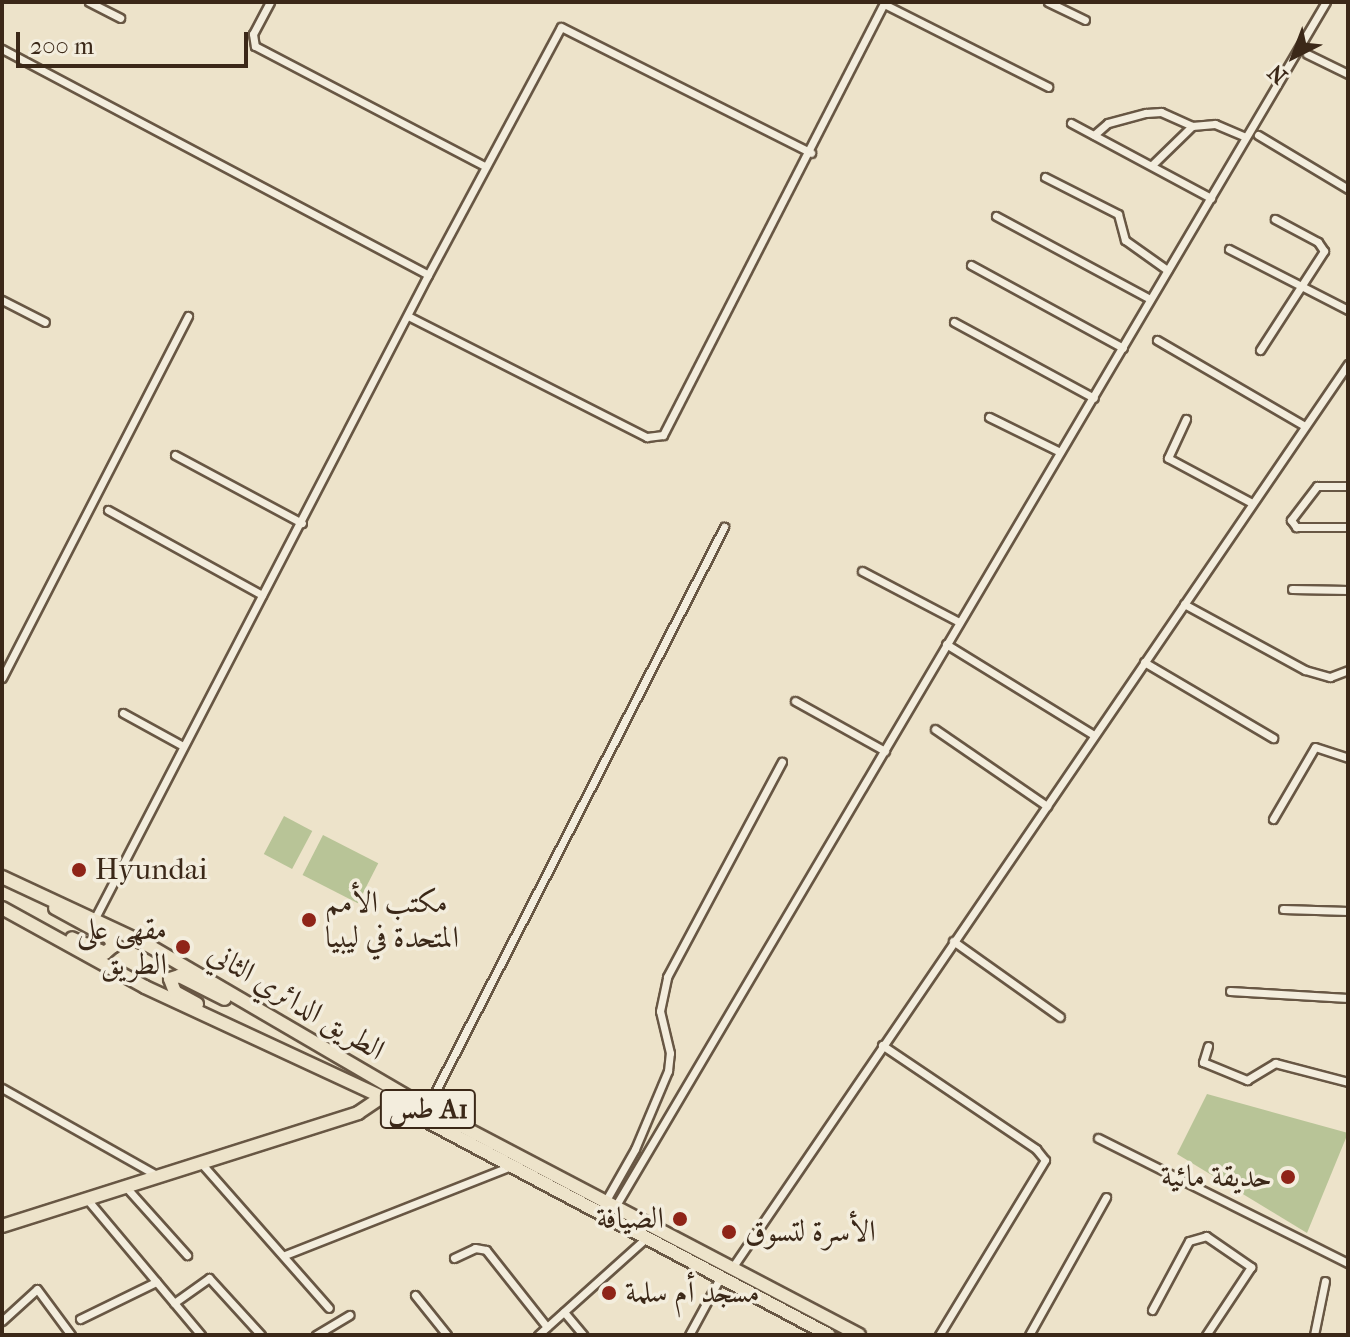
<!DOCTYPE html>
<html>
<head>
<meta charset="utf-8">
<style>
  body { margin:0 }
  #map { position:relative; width:1350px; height:1337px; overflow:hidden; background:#ede3ca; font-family:"IM FELL French Canon",Amiri,serif }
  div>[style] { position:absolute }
  .green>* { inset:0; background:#b8c497; transform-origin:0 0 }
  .roads { filter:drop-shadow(2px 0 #685744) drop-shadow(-2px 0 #685744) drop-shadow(0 2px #685744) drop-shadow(0 -2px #685744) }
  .minor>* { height:7px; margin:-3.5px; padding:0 3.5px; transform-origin:3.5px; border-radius:3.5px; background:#f3eddd }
  .primary>* { height:12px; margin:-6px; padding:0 6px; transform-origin:6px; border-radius:6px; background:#ede3ca }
  .trunk>* { height:12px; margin:-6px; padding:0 6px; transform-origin:6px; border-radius:6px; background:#ede3ca }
  .dots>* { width:22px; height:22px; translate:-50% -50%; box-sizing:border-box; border:4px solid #f3eddd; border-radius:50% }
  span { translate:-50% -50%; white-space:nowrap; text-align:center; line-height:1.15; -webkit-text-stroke:7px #f3eddd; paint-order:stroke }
  .shield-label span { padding:2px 6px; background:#f3eddd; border:2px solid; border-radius:6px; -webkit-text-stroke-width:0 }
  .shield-label { font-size:28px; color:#3b2818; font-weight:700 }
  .poi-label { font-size:30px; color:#3b2818 }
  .left { translate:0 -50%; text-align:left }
  .right { translate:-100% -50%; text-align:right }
  .street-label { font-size:30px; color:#3b2818 }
  .frame { position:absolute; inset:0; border:4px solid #3b2818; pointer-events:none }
  .north { position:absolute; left:1254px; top:16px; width:80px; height:80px; -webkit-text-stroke:6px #f3eddd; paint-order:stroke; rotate:222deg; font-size:22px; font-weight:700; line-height:32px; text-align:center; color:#3b2818 }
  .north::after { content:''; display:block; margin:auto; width:28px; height:36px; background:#3b2818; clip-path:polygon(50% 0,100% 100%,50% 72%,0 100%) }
  .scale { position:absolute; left:16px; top:32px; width:232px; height:36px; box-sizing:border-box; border:4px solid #3b2818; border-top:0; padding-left:10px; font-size:24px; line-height:28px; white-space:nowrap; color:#3b2818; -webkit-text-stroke:6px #f3eddd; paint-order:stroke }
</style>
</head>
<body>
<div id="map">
  <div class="green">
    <div style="left:284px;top:816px;width:32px;height:43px;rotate:28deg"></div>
    <div style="left:323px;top:835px;width:62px;height:45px;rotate:27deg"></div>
    <div style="clip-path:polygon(1207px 1094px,1348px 1133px,1307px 1233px,1177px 1154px)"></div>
  </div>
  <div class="roads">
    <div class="minor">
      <div style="left:89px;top:2px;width:35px;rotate:27deg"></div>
      <div style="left:270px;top:2px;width:36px;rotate:118deg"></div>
      <div style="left:253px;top:34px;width:12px;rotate:81deg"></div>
      <div style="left:255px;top:46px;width:259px;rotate:27.6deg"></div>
      <div style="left:1048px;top:2px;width:41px;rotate:25.9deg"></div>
      <div style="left:884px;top:4px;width:184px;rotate:26.8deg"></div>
      <div style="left:2px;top:49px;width:482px;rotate:27.9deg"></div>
      <div style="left:428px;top:275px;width:724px;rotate:117.38deg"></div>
      <div style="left:1307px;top:54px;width:46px;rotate:26deg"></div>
      <div style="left:1071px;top:123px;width:159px;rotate:28.2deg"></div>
      <div style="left:1094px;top:135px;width:18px;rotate:-41deg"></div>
      <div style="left:1108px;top:123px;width:39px;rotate:-15deg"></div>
      <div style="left:1146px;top:113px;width:15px;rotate:-4deg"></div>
      <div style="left:1161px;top:112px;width:34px;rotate:24deg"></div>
      <div style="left:1258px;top:135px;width:105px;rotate:31deg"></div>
      <div style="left:1152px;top:165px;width:56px;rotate:-44.3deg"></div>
      <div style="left:1192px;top:126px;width:23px;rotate:-5deg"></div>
      <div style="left:1215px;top:124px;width:33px;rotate:23deg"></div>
      <div style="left:1045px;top:177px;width:82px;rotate:26.9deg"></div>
      <div style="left:1118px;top:214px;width:27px;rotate:75deg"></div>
      <div style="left:1125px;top:240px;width:52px;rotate:35.5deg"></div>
      <div style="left:996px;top:216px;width:175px;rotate:28.3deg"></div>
      <div style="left:1229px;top:249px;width:134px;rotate:27.1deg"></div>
      <div style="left:971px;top:265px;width:173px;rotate:28.6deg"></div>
      <div style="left:428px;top:275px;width:281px;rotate:-61.8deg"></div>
      <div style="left:561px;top:27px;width:280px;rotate:26.7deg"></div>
      <div style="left:2px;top:300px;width:48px;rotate:27.1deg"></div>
      <div style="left:408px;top:316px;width:268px;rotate:26.9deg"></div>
      <div style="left:647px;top:437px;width:16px;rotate:-7deg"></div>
      <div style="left:663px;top:435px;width:487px;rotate:-62.9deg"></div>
      <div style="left:954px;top:322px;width:159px;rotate:28.5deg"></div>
      <div style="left:1157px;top:340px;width:171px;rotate:30.2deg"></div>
      <div style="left:1260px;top:350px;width:118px;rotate:-57.1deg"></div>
      <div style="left:1324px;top:251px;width:11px;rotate:-124deg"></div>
      <div style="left:1318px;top:242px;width:49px;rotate:-151.9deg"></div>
      <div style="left:989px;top:417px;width:79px;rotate:26.2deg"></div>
      <div style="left:1186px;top:419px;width:43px;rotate:114.8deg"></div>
      <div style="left:1168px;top:458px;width:95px;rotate:28.2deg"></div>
      <div style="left:175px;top:455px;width:144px;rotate:28.2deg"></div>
      <div style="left:1348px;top:486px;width:31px;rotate:180deg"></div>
      <div style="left:1317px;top:486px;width:43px;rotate:127.4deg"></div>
      <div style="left:1291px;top:520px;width:9px;rotate:54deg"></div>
      <div style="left:1296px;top:527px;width:52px"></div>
      <div style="left:108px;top:510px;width:176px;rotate:28.9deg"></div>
      <div style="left:862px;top:571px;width:110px;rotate:27.7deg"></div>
      <div style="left:1292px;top:589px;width:56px;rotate:1deg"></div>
      <div style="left:1184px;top:604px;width:138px;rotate:28.6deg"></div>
      <div style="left:1305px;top:670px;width:26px;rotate:16deg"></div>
      <div style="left:1330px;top:677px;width:19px;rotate:-21deg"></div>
      <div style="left:946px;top:644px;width:174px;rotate:31.6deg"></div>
      <div style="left:1144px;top:662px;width:150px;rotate:30.5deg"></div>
      <div style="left:2px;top:678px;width:407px;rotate:-62.8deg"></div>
      <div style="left:795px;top:701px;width:103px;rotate:29.1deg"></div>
      <div style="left:123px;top:713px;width:68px;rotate:28.8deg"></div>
      <div style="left:935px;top:729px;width:136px;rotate:34.5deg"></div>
      <div style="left:1273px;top:819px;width:83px;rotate:-59.7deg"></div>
      <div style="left:1315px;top:747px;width:35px;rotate:18deg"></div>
      <div style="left:1283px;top:909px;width:65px;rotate:1.8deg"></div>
      <div style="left:953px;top:941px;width:131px;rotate:35.4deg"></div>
      <div style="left:1230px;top:991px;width:118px;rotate:3.4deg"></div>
      <div style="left:882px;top:1045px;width:186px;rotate:34deg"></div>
      <div style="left:1036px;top:1149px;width:14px;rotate:51deg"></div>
      <div style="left:1045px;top:1160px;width:205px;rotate:121.2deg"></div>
      <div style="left:1208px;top:1046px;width:17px;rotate:107deg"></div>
      <div style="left:1203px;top:1062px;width:48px;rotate:22.2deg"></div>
      <div style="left:1247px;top:1080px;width:33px;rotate:-31deg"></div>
      <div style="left:1275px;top:1063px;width:75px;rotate:14.6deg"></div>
      <div style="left:2px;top:1088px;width:179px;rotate:29.4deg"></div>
      <div style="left:427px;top:1108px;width:653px;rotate:-62.92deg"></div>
      <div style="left:1098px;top:1138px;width:280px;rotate:26.6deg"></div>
      <div style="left:201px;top:1163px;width:193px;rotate:48.6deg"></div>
      <div style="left:125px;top:1186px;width:93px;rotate:48.1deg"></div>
      <div style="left:86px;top:1198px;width:179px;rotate:50deg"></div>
      <div style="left:605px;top:1202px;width:61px;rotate:-60.5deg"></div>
      <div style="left:635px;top:1149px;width:85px;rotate:-67.1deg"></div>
      <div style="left:668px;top:1071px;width:18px;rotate:-84deg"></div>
      <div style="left:670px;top:1053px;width:43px;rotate:-103.4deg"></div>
      <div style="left:660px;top:1011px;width:35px;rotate:-78deg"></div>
      <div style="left:667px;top:977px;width:244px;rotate:-61.9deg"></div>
      <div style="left:615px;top:1207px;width:1399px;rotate:-59.46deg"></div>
      <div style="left:285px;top:1255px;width:243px;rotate:-21.5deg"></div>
      <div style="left:454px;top:1258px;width:23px;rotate:-25deg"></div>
      <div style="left:475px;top:1248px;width:11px;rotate:10deg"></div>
      <div style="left:486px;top:1250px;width:98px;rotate:51.6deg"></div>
      <div style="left:732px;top:1268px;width:1094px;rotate:-55.73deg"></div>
      <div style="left:415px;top:1295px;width:51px;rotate:51.3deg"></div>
      <div style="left:174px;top:1303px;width:43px;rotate:-35.5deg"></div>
      <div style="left:209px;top:1278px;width:77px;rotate:47.6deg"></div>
      <div style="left:1152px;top:1310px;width:78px;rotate:-61.8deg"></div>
      <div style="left:1189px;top:1241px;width:18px;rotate:-16deg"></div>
      <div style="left:1206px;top:1236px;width:55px;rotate:34.6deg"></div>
      <div style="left:1251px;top:1267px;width:82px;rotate:123.5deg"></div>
      <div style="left:564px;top:1312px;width:30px;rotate:50deg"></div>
      <div style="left:80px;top:1319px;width:85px;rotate:-26deg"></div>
      <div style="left:2px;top:1321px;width:47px;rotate:-42.4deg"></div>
      <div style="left:37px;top:1289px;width:57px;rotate:53.5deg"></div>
      <div style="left:316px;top:1335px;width:39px;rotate:-31deg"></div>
      <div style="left:538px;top:1335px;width:145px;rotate:-41.9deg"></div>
      <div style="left:689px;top:1335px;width:65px;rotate:-61.5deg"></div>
      <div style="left:1029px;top:1335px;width:158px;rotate:-60.8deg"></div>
      <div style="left:1314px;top:1335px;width:55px;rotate:-78.5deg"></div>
    </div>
    <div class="primary">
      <div style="left:2px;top:1226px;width:374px;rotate:-17.6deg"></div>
      <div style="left:358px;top:1113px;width:29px;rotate:-34deg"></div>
    </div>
    <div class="trunk">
      <div style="left:2px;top:877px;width:159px;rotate:25deg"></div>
      <div style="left:146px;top:944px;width:325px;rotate:30.3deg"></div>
      <div style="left:427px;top:1108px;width:488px;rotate:27.7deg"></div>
      <div style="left:2px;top:908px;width:163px;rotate:28.9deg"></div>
      <div style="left:145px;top:987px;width:261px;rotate:24.9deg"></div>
      <div style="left:382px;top:1097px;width:506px;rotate:28.03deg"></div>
      <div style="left:55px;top:908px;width:63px;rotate:28.6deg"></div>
      <div style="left:110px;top:938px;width:9px;rotate:69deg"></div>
      <div style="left:113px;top:946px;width:11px;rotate:139deg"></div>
      <div style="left:105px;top:953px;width:36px;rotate:-156deg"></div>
      <div style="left:197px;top:1004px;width:25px;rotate:-151deg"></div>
      <div style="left:175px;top:992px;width:14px;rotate:-111deg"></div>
      <div style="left:170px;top:979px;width:9px;rotate:-18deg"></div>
      <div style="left:179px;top:976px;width:51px;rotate:26.6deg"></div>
    </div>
  </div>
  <div class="dots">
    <div style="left:79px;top:870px;background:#8f2418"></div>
    <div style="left:309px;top:920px;background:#8f2418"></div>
    <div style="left:183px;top:947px;background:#8f2418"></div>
    <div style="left:1288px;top:1177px;background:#8f2418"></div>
    <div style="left:680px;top:1219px;background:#8f2418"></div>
    <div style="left:729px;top:1232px;background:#8f2418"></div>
    <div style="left:609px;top:1293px;background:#8f2418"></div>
  </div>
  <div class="shield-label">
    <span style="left:428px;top:1109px">طس A1</span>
  </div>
  <div class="poi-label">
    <span class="left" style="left:95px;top:870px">Hyundai</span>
    <span class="left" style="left:325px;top:920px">مكتب الأمم<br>المتحدة في ليبيا</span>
    <span class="right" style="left:167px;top:947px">مقهى على<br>الطريق</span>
    <span class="right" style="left:1272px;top:1177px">حديقة مائية</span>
    <span class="right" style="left:664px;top:1219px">الضيافة</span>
    <span class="left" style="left:745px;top:1232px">الأسرة لتسوق</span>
    <span class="left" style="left:625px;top:1293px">مسجد أم سلمة</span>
  </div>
  <div class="street-label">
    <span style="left:296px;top:1002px;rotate:31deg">الطريق الدائري الثاني</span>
  </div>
  <div class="frame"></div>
  <div class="north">N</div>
  <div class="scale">200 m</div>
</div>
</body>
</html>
